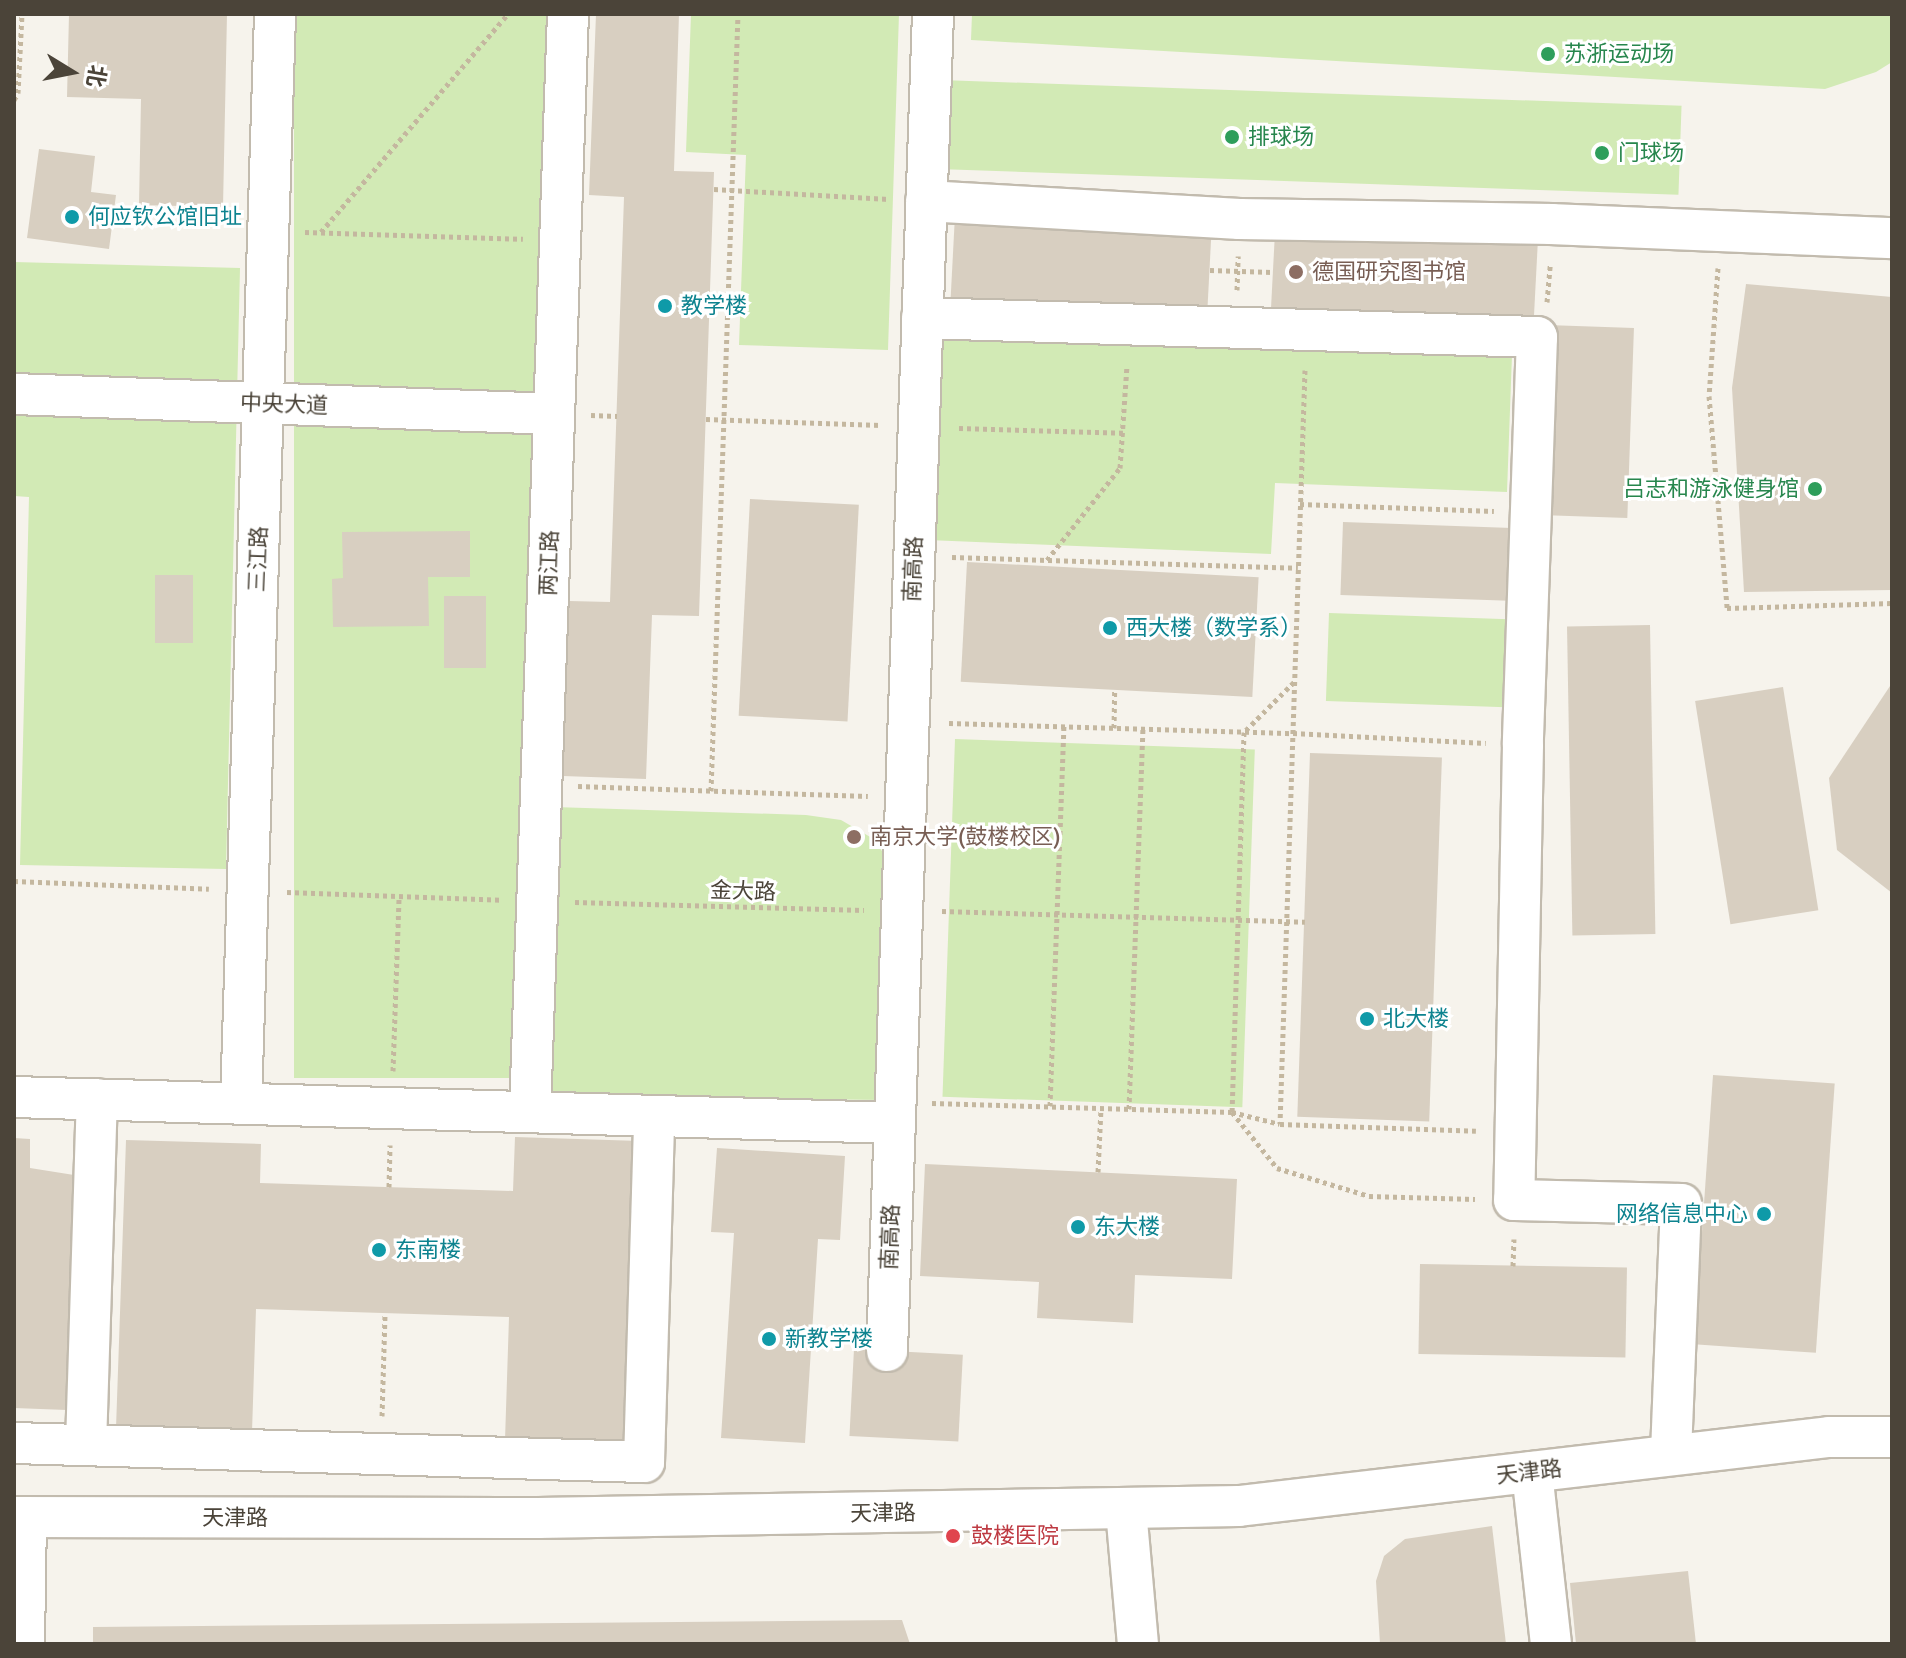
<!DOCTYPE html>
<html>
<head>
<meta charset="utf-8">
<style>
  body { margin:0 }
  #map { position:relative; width:1906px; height:1658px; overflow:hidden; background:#f6f3ec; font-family:Signika,"Noto Sans SC",sans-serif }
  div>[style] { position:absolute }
  .green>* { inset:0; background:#d2eab5; transform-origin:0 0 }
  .building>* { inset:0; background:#d8cfc1; transform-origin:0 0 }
  .path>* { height:5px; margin-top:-2.5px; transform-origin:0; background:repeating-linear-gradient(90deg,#c4b79f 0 4px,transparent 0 8px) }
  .roads { filter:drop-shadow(2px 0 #c2bbae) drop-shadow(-2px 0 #c2bbae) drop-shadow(0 2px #c2bbae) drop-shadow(0 -2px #c2bbae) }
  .minor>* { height:40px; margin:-20px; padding:0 20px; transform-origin:20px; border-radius:20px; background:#fff }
  .dots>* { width:22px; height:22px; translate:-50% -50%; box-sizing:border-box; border:4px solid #fff; border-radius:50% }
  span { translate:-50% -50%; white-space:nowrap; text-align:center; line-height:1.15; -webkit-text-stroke:6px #fff; paint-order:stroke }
  .leisure-label { font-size:22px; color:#27864d }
  .left { translate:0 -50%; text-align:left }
  .right { translate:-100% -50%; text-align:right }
  .culture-label { font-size:22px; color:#0d838f }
  .education-label { font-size:22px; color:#785e54 }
  .street-label { font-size:22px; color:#4b4439 }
  .health-label { font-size:22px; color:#be3a42 }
  .frame { position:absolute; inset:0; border:16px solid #4b4439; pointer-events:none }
  .north { position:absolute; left:32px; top:32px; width:80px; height:80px; -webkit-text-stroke:6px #fff; paint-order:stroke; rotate:100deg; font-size:22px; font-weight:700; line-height:32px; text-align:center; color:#4b4439 }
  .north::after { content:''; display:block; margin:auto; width:28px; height:36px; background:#4b4439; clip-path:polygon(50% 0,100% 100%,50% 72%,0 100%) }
</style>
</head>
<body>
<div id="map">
  <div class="green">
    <div style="left:294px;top:14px;width:259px;height:1064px"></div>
    <div style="clip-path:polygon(691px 14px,899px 14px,888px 350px,739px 345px,746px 155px,686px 152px)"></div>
    <div style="clip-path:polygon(972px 14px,1892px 14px,1892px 62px,1876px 72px,1825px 89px,971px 40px)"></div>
    <div style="left:941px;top:80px;width:741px;height:89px;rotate:2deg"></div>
    <div style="clip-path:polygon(14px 262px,240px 268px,226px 869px,20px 865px,29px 497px,14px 496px)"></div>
    <div style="clip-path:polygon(912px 331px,1512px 355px,1507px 492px,1275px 483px,1271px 554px,904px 539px)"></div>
    <div style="left:1329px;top:613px;width:187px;height:88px;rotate:2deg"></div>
    <div style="left:955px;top:739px;width:300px;height:358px;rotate:2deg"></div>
    <div style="clip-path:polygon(554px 807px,806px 815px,841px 820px,872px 838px,885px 855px,884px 1100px,546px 1096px)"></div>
  </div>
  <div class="building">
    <div style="clip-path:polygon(69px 14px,227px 14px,223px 207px,139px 205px,141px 99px,67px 97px)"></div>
    <div style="clip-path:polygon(596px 14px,679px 14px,674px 171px,714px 172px,699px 616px,652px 615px,646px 779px,563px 776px,569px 601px,610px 602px,624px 197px,589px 195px)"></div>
    <div style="clip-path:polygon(39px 149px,95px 156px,91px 192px,116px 195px,109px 249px,27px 238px)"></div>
    <div style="left:955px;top:215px;width:257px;height:87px;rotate:3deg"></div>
    <div style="left:1275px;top:232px;width:263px;height:78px;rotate:3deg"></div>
    <div style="clip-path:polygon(1746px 284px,1892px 297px,1892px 590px,1744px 592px,1732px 388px)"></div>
    <div style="left:1547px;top:325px;width:87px;height:190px;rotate:2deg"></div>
    <div style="left:750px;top:499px;width:109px;height:217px;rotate:3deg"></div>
    <div style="left:1343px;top:522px;width:176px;height:73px;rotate:2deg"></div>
    <div style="clip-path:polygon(470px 531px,470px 577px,428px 577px,429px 626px,333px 627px,332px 579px,343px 578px,342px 532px)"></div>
    <div style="left:967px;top:562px;width:292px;height:120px;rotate:3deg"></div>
    <div style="left:155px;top:575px;width:38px;height:68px"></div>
    <div style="left:444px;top:596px;width:42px;height:72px"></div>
    <div style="left:1650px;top:625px;width:309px;height:83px;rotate:89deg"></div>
    <div style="clip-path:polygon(1892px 683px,1892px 893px,1837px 850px,1829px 778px)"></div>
    <div style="left:1783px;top:687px;width:226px;height:89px;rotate:81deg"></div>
    <div style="left:1310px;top:753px;width:132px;height:364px;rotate:2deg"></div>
    <div style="left:1713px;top:1075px;width:122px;height:270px;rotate:4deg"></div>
    <div style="clip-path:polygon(515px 1137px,640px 1141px,630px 1444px,505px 1440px,509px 1317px,256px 1309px,252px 1432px,116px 1428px,126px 1140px,261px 1144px,260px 1183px,513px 1191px)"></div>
    <div style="clip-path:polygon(14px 1138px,30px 1139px,30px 1168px,74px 1175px,67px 1410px,14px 1408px)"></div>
    <div style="clip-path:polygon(717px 1148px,845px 1156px,840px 1240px,818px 1239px,805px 1443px,721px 1438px,734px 1233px,711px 1232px)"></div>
    <div style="clip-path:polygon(925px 1164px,1237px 1179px,1232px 1279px,1135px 1275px,1133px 1323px,1037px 1318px,1039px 1282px,920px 1276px)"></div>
    <div style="left:1420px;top:1264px;width:207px;height:90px;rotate:1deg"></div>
    <div style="left:854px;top:1349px;width:109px;height:87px;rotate:3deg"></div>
    <div style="clip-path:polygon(1492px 1526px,1506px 1644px,1380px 1644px,1376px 1581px,1384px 1556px,1405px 1539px)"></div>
    <div style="clip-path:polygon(1688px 1571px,1696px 1644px,1576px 1644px,1570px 1583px)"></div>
    <div style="clip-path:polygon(902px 1620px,910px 1644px,93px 1644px,93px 1627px)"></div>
  </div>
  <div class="path">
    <div style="left:14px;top:100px;width:8px;rotate:-60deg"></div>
    <div style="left:18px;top:93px;width:79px;rotate:-87.1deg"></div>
    <div style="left:714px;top:189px;width:175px;rotate:3.3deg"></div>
    <div style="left:305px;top:232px;width:218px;rotate:1.8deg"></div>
    <div style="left:321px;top:232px;width:287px;rotate:-49.4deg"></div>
    <div style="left:1718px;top:268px;width:128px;rotate:94deg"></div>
    <div style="left:1709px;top:396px;width:213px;rotate:85.1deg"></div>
    <div style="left:1727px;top:608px;width:165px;rotate:-1.7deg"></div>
    <div style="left:1210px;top:270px;width:63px;rotate:1.8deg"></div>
    <div style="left:1237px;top:290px;width:34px;rotate:-88deg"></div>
    <div style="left:1547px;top:302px;width:38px;rotate:-85deg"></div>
    <div style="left:1305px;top:370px;width:754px;rotate:91.9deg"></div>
    <div style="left:1280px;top:1124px;width:196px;rotate:2deg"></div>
    <div style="left:591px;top:415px;width:26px;rotate:2deg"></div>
    <div style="left:706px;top:419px;width:175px;rotate:2deg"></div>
    <div style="left:959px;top:428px;width:164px;rotate:1.7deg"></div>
    <div style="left:1300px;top:504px;width:194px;rotate:2.1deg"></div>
    <div style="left:952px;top:557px;width:346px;rotate:1.8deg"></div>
    <div style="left:1047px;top:560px;width:117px;rotate:-51.6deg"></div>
    <div style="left:1120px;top:468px;width:103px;rotate:-86.1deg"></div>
    <div style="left:1294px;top:682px;width:71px;rotate:135deg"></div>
    <div style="left:1244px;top:732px;width:380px;rotate:91.8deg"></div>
    <div style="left:1232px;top:1112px;width:72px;rotate:51.2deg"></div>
    <div style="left:1277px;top:1168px;width:96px;rotate:16.9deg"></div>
    <div style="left:1369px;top:1196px;width:106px;rotate:1.6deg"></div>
    <div style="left:949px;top:723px;width:344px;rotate:1.7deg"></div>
    <div style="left:1293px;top:733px;width:193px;rotate:3deg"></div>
    <div style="left:1114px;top:728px;width:39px;rotate:-89deg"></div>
    <div style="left:578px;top:786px;width:290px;rotate:2deg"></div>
    <div style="left:711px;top:791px;width:777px;rotate:-88.01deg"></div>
    <div style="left:14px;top:881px;width:195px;rotate:2.3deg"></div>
    <div style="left:287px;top:892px;width:214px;rotate:2.1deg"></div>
    <div style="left:575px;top:902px;width:289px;rotate:1.6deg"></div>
    <div style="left:942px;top:911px;width:363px;rotate:1.7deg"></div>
    <div style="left:393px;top:1071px;width:175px;rotate:-88deg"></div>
    <div style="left:932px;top:1103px;width:300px;rotate:1.7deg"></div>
    <div style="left:1232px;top:1112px;width:49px;rotate:14deg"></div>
    <div style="left:1050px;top:1106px;width:380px;rotate:-87.9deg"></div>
    <div style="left:1129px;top:1109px;width:380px;rotate:-87.9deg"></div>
    <div style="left:1098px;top:1172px;width:64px;rotate:-87.3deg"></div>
    <div style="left:389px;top:1187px;width:42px;rotate:-88.6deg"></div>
    <div style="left:1513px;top:1266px;width:27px;rotate:-88deg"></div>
    <div style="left:382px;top:1416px;width:103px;rotate:-88.3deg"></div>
  </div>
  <div class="roads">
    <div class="minor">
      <div style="left:926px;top:201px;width:314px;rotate:3.3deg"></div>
      <div style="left:1239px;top:219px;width:313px;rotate:0.9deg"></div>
      <div style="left:1552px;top:224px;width:340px;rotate:2.4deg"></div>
      <div style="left:922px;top:318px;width:615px;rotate:1.77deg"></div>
      <div style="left:1537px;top:337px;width:408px;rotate:92deg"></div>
      <div style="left:1523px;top:745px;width:455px;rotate:91.1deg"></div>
      <div style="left:1514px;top:1200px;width:167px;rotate:1.4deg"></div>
      <div style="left:1681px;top:1204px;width:251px;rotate:92.3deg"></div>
      <div style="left:14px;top:394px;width:540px;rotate:2.12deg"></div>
      <div style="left:14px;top:1097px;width:880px;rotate:1.69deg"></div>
      <div style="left:241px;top:1103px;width:1090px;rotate:-88.21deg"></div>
      <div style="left:530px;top:1112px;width:1099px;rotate:-88.02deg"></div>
      <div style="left:887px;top:1351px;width:1338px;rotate:-88.03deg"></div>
      <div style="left:14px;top:1443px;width:630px;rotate:1.73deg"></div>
      <div style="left:644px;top:1462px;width:346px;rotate:-88.3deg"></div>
      <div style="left:86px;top:1445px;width:346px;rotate:-88.2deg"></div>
      <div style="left:1532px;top:1472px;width:173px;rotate:83.7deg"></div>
      <div style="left:1126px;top:1510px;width:135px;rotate:84.9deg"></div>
      <div style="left:14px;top:1517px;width:524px;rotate:0.11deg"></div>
      <div style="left:538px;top:1518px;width:701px;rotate:-0.98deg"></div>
      <div style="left:1239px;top:1506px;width:594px;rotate:-6.67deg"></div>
      <div style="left:1829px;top:1437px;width:63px"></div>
      <div style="left:24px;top:1644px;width:127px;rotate:-89.1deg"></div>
    </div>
  </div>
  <div class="dots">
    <div style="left:1548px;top:54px;background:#2e9e5b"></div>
    <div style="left:1232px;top:137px;background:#2e9e5b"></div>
    <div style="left:1602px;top:153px;background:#2e9e5b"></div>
    <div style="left:72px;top:217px;background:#0f9aa8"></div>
    <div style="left:1296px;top:272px;background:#8d6e63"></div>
    <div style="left:665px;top:306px;background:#0f9aa8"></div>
    <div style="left:1815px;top:489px;background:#2e9e5b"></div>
    <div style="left:1110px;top:628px;background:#0f9aa8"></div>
    <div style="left:854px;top:837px;background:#8d6e63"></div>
    <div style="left:1367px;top:1019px;background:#0f9aa8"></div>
    <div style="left:1764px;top:1214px;background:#0f9aa8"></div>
    <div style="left:1078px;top:1227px;background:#0f9aa8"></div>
    <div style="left:379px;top:1250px;background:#0f9aa8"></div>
    <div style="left:769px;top:1339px;background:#0f9aa8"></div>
    <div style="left:953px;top:1536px;background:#e0444e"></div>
  </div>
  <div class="leisure-label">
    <span class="left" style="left:1564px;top:54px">苏浙运动场</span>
    <span class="left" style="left:1248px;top:137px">排球场</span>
    <span class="left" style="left:1618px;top:153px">门球场</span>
    <span class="right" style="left:1799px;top:489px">吕志和游泳健身馆</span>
  </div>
  <div class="culture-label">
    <span class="left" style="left:88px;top:217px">何应钦公馆旧址</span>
    <span class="left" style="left:681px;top:306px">教学楼</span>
    <span class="left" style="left:1126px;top:628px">西大楼（数学系）</span>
    <span class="left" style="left:1383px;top:1019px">北大楼</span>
    <span class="right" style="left:1748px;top:1214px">网络信息中心</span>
    <span class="left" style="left:1094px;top:1227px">东大楼</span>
    <span class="left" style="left:395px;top:1250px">东南楼</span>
    <span class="left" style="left:785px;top:1339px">新教学楼</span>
  </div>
  <div class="education-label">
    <span class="left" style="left:1312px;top:272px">德国研究图书馆</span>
    <span class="left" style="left:870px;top:837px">南京大学(鼓楼校区)</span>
  </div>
  <div class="street-label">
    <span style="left:284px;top:404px;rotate:2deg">中央大道</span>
    <span style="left:258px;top:559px;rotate:-88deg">三江路</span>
    <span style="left:549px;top:563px;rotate:-88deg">两江路</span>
    <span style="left:913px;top:569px;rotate:-88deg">南高路</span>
    <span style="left:743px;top:891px;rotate:2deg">金大路</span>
    <span style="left:890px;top:1237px;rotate:-88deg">南高路</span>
    <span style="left:1529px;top:1472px;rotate:-7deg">天津路</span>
    <span style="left:883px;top:1513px;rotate:-1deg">天津路</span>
    <span style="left:235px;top:1518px">天津路</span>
  </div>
  <div class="health-label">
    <span class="left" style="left:971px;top:1536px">鼓楼医院</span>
  </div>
  <div class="frame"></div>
  <div class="north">北</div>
</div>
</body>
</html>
